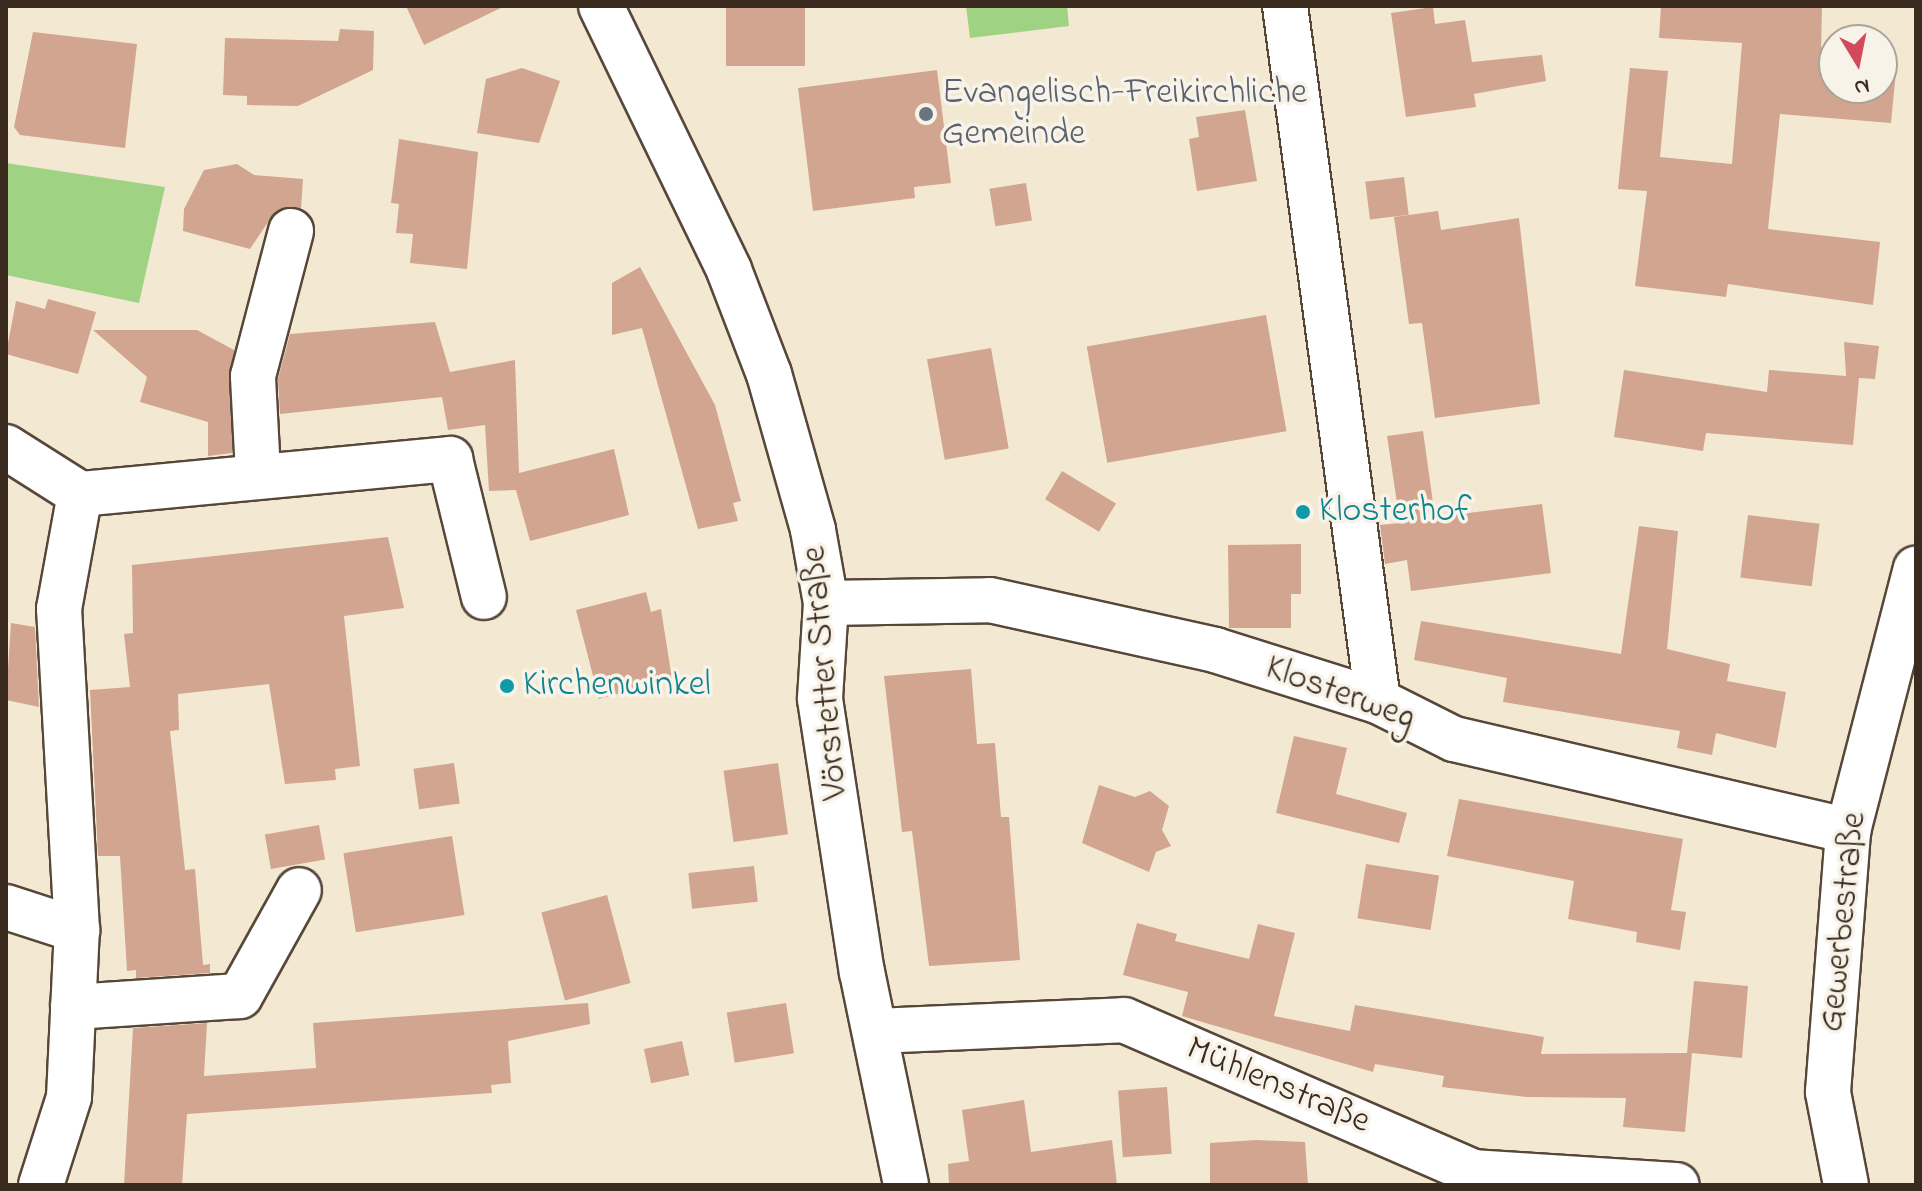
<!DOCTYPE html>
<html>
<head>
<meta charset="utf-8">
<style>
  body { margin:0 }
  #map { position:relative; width:1922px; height:1191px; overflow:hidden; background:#f3e9d3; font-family:"Indie Flower",sans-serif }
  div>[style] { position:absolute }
  .green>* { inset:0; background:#9fd282 }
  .building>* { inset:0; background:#d2a590; transform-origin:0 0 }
  .roads { filter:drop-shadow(2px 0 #574739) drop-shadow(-2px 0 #574739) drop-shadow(0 2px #574739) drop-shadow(0 -2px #574739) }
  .minor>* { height:44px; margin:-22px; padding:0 22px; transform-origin:22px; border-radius:22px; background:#fff }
  .tertiary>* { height:44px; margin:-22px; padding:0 22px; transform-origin:22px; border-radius:22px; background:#fff }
  .dots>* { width:22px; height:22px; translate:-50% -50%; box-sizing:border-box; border:4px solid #f7f3e8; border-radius:50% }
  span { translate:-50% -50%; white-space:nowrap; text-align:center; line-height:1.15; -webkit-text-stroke:7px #f7f3e8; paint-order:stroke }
  .worship-label { font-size:36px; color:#5b616d }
  .left { translate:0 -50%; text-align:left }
  .culture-label { font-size:36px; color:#0d838f }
  .street-label { font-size:36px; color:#3b2a1e }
  .frame { position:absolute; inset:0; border:8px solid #3b2a1e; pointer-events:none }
  .north { position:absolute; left:1818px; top:24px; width:80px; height:80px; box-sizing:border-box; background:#f7f3e8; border:2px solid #aca397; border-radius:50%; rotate:170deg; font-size:22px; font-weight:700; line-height:32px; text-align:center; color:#3b2a1e }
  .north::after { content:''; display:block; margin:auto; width:28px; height:36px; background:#d1495b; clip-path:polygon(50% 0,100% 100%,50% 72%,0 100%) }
</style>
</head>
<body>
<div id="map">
  <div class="green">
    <div style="clip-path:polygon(966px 6px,1067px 6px,1069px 26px,970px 38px)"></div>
    <div style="clip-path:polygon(6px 163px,165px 187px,139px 303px,6px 275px)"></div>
  </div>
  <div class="building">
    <div style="clip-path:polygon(406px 6px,505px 6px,424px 45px)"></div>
    <div style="left:726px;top:6px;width:79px;height:60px"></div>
    <div style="clip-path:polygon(1661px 6px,1822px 6px,1821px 54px,1834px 56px,1834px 88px,1882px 88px,1882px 60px,1897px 61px,1891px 123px,1780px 114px,1768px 229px,1880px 242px,1873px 305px,1728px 284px,1726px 297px,1635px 286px,1647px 191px,1618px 189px,1630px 68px,1668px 71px,1660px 157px,1732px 164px,1742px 43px,1659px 38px)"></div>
    <div style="clip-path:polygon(1433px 7px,1435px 24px,1465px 20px,1472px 62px,1542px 55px,1546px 81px,1474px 94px,1476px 107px,1406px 117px,1391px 13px)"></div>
    <div style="clip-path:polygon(340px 29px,374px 31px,373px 70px,298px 106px,247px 105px,247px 96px,223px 95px,225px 38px,338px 41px)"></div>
    <div style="clip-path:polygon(33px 32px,137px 44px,125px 148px,20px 135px,14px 127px)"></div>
    <div style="clip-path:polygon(522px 68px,560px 81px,539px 143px,477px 133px,486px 79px)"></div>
    <div style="clip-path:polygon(937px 70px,951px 183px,914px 187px,915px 198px,813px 211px,798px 88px)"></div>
    <div style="clip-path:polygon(1245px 110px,1257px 181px,1197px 191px,1189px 139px,1199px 137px,1196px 117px)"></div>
    <div style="clip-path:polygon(399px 139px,478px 152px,467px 269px,410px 263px,413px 234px,396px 233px,399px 204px,391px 203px)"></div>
    <div style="clip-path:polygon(237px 164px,254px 175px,303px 179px,301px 209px,274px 213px,250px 249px,183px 231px,184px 209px,204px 170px)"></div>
    <div style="left:1404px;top:177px;width:38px;height:39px;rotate:83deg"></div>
    <div style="left:1026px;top:183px;width:38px;height:37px;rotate:81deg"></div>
    <div style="clip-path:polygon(1438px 211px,1441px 230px,1519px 218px,1540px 404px,1435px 418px,1422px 323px,1409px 324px,1394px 217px)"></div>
    <div style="clip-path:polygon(640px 267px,715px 405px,741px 501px,733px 503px,738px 521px,698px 529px,642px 328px,612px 335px,612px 283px)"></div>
    <div style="clip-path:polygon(48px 299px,96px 312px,78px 374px,6px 354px,16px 301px,45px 309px)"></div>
    <div style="left:1266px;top:315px;width:118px;height:182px;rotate:80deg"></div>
    <div style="clip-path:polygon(435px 322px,450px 372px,515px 360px,519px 473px,614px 449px,629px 515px,530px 541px,516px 490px,489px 491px,485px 425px,448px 430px,442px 397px,280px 414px,278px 379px,290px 334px)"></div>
    <div style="clip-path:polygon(93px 330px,197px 330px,234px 350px,232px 453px,208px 456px,208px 422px,140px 402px,147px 377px)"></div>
    <div style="clip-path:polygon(1844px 342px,1879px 346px,1875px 379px,1859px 378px,1853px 445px,1706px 433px,1703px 451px,1614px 437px,1624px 370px,1767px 392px,1769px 370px,1846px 376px)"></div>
    <div style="left:991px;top:348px;width:102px;height:65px;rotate:80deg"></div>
    <div style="clip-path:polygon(1423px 431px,1435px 517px,1542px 504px,1551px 573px,1411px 591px,1407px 560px,1385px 564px,1380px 525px,1400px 523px,1387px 436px)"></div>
    <div style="left:1062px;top:471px;width:63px;height:33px;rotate:31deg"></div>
    <div style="left:1748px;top:515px;width:72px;height:63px;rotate:7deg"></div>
    <div style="clip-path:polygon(1639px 526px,1678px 531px,1667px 649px,1730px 664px,1727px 681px,1786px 692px,1776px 748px,1716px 733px,1712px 755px,1677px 748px,1680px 731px,1503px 702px,1507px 678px,1414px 660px,1421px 621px,1621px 654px)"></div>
    <div style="clip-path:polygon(388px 537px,404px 608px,344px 616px,360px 766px,335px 769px,336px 780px,285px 784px,269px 684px,178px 694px,179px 730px,170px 731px,185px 870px,195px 869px,203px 965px,210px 964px,210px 973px,136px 978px,136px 970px,127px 971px,120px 856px,98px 856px,90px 690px,130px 687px,124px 634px,133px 633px,132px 565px)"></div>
    <div style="clip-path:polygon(1301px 544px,1301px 594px,1291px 594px,1291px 628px,1229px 628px,1228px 545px)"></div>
    <div style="clip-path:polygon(646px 592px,651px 612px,661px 609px,672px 679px,599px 699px,576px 610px)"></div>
    <div style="clip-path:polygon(11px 623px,35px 627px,39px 707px,6px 700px)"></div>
    <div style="clip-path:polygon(971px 669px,977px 744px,995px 743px,1001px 817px,1009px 817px,1020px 960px,929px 966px,912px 831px,902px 832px,884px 676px)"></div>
    <div style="clip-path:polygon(1294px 736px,1347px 748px,1336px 794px,1407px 813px,1399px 843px,1276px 813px)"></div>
    <div style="left:454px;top:763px;width:41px;height:41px;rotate:82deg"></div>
    <div style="left:778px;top:763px;width:72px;height:55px;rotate:82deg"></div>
    <div style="clip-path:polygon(1099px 785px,1135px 797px,1150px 791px,1169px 806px,1162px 830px,1171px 846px,1156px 852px,1149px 872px,1082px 843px)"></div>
    <div style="clip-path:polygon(1459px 799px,1683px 839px,1671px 910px,1686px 912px,1680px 950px,1636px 942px,1637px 932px,1568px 919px,1574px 881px,1447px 856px)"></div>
    <div style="left:319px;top:825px;width:35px;height:55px;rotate:80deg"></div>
    <div style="left:452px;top:836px;width:80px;height:110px;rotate:81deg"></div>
    <div style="left:1366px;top:864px;width:74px;height:55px;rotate:9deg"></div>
    <div style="left:754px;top:866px;width:36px;height:66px;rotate:84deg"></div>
    <div style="left:607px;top:895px;width:91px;height:68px;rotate:75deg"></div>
    <div style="clip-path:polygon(1137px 923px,1177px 934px,1175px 941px,1249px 959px,1258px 924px,1295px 933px,1274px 1016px,1350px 1031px,1355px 1005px,1544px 1037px,1541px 1054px,1687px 1053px,1694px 981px,1748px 986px,1742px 1058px,1692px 1053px,1685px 1132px,1623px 1127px,1626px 1098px,1527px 1097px,1442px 1087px,1444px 1076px,1375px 1064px,1373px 1072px,1182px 1016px,1188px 992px,1123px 975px)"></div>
    <div style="clip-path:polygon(588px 1003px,590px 1024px,508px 1041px,511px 1083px,491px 1085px,492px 1093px,187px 1114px,182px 1185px,124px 1185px,133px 1028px,207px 1023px,204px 1076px,316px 1068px,313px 1023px)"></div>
    <div style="left:786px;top:1003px;width:51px;height:60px;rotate:81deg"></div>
    <div style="left:682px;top:1041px;width:35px;height:39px;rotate:78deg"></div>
    <div style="left:1167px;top:1087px;width:67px;height:49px;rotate:86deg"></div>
    <div style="clip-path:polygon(1024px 1100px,1031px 1152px,1112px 1140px,1117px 1185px,949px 1185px,948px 1164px,969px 1161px,962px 1110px)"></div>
    <div style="clip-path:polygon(1257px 1140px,1305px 1142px,1308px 1185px,1210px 1185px,1210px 1143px)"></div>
  </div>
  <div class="roads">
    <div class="minor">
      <div style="left:1285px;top:6px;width:701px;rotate:82.38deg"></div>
      <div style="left:6px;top:447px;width:88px;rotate:32.4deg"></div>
      <div style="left:258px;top:473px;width:97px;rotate:-93deg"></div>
      <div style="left:253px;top:376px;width:150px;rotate:-75.3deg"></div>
      <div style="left:80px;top:494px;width:372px;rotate:-5.4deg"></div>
      <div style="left:450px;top:459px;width:142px;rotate:76.2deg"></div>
      <div style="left:826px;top:603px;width:164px;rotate:-1deg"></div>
      <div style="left:990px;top:600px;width:230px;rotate:12.5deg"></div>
      <div style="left:1215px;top:650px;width:171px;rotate:17.4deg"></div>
      <div style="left:1378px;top:701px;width:85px;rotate:26.6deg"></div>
      <div style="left:1454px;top:739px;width:405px;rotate:13.1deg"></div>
      <div style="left:6px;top:907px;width:75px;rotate:17.9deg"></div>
      <div style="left:73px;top:1007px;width:167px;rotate:-3.8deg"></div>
      <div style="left:240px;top:996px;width:121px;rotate:-60.9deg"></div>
      <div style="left:875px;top:1031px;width:249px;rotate:-2.5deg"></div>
      <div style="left:1124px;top:1020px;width:382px;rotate:23.5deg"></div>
      <div style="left:1474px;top:1172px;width:203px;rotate:3.7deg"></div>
      <div style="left:41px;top:1185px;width:92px;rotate:-72.3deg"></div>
      <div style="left:69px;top:1097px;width:167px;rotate:-87.3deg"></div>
      <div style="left:77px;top:930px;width:322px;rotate:-93.2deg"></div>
      <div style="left:59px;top:609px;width:117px;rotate:-79.7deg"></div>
      <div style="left:1846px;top:1185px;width:95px;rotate:-101deg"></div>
      <div style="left:1828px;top:1092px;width:262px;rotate:-85.6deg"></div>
      <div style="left:1848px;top:831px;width:271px;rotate:-75.5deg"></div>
    </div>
    <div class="tertiary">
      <div style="left:601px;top:6px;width:293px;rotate:64.1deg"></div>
      <div style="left:729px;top:270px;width:111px;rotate:69deg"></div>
      <div style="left:769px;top:374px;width:162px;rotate:74.2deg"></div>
      <div style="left:813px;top:530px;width:74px;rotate:79.9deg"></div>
      <div style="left:826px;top:603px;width:96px;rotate:93.6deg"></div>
      <div style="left:820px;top:699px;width:276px;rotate:81.3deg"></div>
      <div style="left:862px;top:972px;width:217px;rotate:78.3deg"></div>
    </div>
  </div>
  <div class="dots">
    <div style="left:926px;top:114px;background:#6b7280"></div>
    <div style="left:1303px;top:512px;background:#0f9aa8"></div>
    <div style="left:507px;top:686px;background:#0f9aa8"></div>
  </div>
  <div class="worship-label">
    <span class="left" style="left:942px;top:114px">Evangelisch-Freikirchliche<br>Gemeinde</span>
  </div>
  <div class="culture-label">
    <span class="left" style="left:1319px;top:512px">Klosterhof</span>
    <span class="left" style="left:523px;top:686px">Kirchenwinkel</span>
  </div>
  <div class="street-label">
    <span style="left:826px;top:673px;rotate:-95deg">Vörstetter Straße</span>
    <span style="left:1340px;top:694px;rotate:20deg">Klosterweg</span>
    <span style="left:1844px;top:922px;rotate:-84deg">Gewerbestraße</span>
    <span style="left:1278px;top:1086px;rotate:23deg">Mühlenstraße</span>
  </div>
  <div class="frame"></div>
  <div class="north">N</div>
</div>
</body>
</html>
